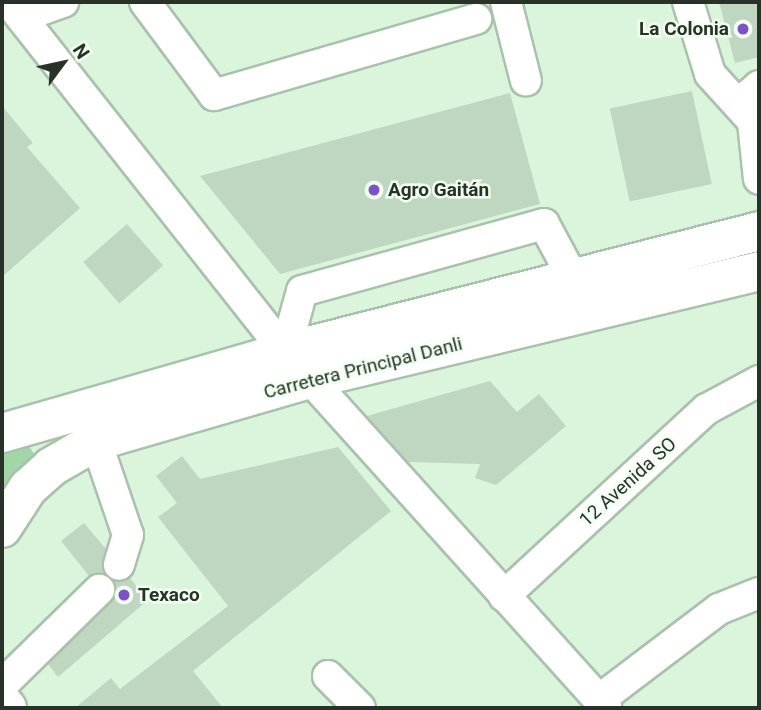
<!DOCTYPE html>
<html>
<head>
<meta charset="utf-8">
<style>
  body { margin:0 }
  #map { position:relative; width:761px; height:710px; overflow:hidden; background:#dbf5dd; font-family:Roboto,sans-serif }
  div>[style] { position:absolute }
  .green>* { inset:0; background:#a2d6a6 }
  .building>* { inset:0; background:#bfd7c0; transform-origin:0 0 }
  .roads { filter:drop-shadow(2px 0 #a9c2ab) drop-shadow(-2px 0 #a9c2ab) drop-shadow(0 2px #a9c2ab) drop-shadow(0 -2px #a9c2ab) }
  .minor>* { height:30px; margin:-15px; padding:0 15px; transform-origin:15px; border-radius:15px; background:#fff }
  .major>* { height:38px; margin:-19px; padding:0 19px; transform-origin:19px; border-radius:19px; background:#fff }
  .highway>* { height:38px; margin:-19px; padding:0 19px; transform-origin:19px; border-radius:19px; background:#fff }
  .dots>* { width:19px; height:19px; translate:-50% -50%; box-sizing:border-box; border:4px solid #f0fff0; border-radius:50% }
  span { translate:-50% -50%; white-space:nowrap; text-align:center; line-height:1.15; -webkit-text-stroke:5px #f0fff0; paint-order:stroke }
  .poi-label { font-size:19px; color:#283229; font-weight:700 }
  .right { translate:-100% -50%; text-align:right }
  .left { translate:0 -50%; text-align:left }
  .street-label { font-size:19px; color:#283229 }
  .frame { position:absolute; inset:0; border:4px solid #283229; pointer-events:none }
  .north { position:absolute; left:28px; top:28px; width:70px; height:70px; -webkit-text-stroke:5px #f0fff0; paint-order:stroke; rotate:57deg; font-size:19px; font-weight:700; line-height:28px; text-align:center; color:#283229 }
  .north::after { content:''; display:block; margin:auto; width:24px; height:32px; background:#283229; clip-path:polygon(50% 0,100% 100%,50% 72%,0 100%) }
</style>
</head>
<body>
<div id="map">
  <div class="green">
    <div style="clip-path:polygon(29px 446px,36px 457px,2px 499px,2px 452px)"></div>
  </div>
  <div class="building">
    <div style="clip-path:polygon(719px 2px,759px 2px,759px 57px,735px 63px)"></div>
    <div style="left:692px;top:91px;width:95px;height:84px;rotate:78deg"></div>
    <div style="clip-path:polygon(510px 93px,540px 204px,280px 274px,200px 176px)"></div>
    <div style="clip-path:polygon(2px 106px,33px 143px,27px 147px,80px 208px,2px 277px)"></div>
    <div style="left:127px;top:224px;width:55px;height:58px;rotate:49deg"></div>
    <div style="clip-path:polygon(490px 381px,517px 412px,539px 394px,566px 426px,496px 485px,475px 478px,480px 464px,408px 462px,367px 416px)"></div>
    <div style="clip-path:polygon(338px 447px,391px 511px,193px 671px,223px 708px,75px 708px,111px 678px,120px 689px,228px 606px,158px 517px,177px 503px,156px 476px,182px 456px,200px 479px)"></div>
    <div style="clip-path:polygon(84px 523px,106px 549px,104px 573px,89px 576px,61px 541px)"></div>
    <div style="clip-path:polygon(130px 578px,148px 600px,58px 677px,48px 664px,111px 603px,116px 594px,114px 582px)"></div>
  </div>
  <div class="roads">
    <div class="minor">
      <div style="left:9px;top:2px;width:446px;rotate:51.7deg"></div>
      <div style="left:145px;top:2px;width:116px;rotate:53.4deg"></div>
      <div style="left:214px;top:95px;width:273px;rotate:-16.2deg"></div>
      <div style="left:506px;top:2px;width:81px;rotate:75.8deg"></div>
      <div style="left:688px;top:2px;width:75px;rotate:73deg"></div>
      <div style="left:710px;top:74px;width:61px;rotate:47.7deg"></div>
      <div style="left:21px;top:17px;width:45px;rotate:-19.7deg"></div>
      <div style="left:759px;top:86px;width:12px;rotate:138deg"></div>
      <div style="left:750px;top:94px;width:85px;rotate:84deg"></div>
      <div style="left:285px;top:352px;width:63px;rotate:-74.4deg"></div>
      <div style="left:302px;top:291px;width:251px;rotate:-15.5deg"></div>
      <div style="left:544px;top:224px;width:61px;rotate:61.8deg"></div>
      <div style="left:310px;top:379px;width:443px;rotate:48deg"></div>
      <div style="left:96px;top:441px;width:99px;rotate:71.2deg"></div>
      <div style="left:128px;top:535px;width:31px;rotate:107deg"></div>
      <div style="left:504px;top:596px;width:276px;rotate:-42.7deg"></div>
      <div style="left:707px;top:409px;width:59px;rotate:-28.3deg"></div>
      <div style="left:328px;top:676px;width:45px;rotate:45deg"></div>
      <div style="left:2px;top:685px;width:136px;rotate:-44.4deg"></div>
      <div style="left:599px;top:700px;width:151px;rotate:-37.2deg"></div>
      <div style="left:719px;top:609px;width:43px;rotate:-21.8deg"></div>
    </div>
    <div class="major">
      <div style="left:2px;top:433px;width:294px;rotate:-16deg"></div>
      <div style="left:285px;top:352px;width:489px;rotate:-14.3deg"></div>
      <div style="left:2px;top:528px;width:48px;rotate:-57deg"></div>
      <div style="left:28px;top:488px;width:31px;rotate:-42deg"></div>
      <div style="left:51px;top:467px;width:52px;rotate:-30deg"></div>
      <div style="left:96px;top:441px;width:223px;rotate:-16.2deg"></div>
      <div style="left:310px;top:379px;width:462px;rotate:-13.5deg"></div>
    </div>
    <div class="highway">
      <div style="left:2px;top:702px;width:8px;rotate:50deg"></div>
    </div>
  </div>
  <div class="dots">
    <div style="left:743px;top:29px;background:#7d51ca"></div>
    <div style="left:374px;top:190px;background:#7d51ca"></div>
    <div style="left:124px;top:595px;background:#7d51ca"></div>
  </div>
  <div class="poi-label">
    <span class="right" style="left:729px;top:29px">La Colonia</span>
    <span class="left" style="left:388px;top:190px">Agro Gaitán</span>
    <span class="left" style="left:138px;top:595px">Texaco</span>
  </div>
  <div class="street-label">
    <span style="left:363px;top:368px;rotate:-14deg">Carretera Principal Danli</span>
    <span style="left:628px;top:482px;rotate:-42deg">12 Avenida SO</span>
  </div>
  <div class="frame"></div>
  <div class="north">N</div>
</div>
</body>
</html>
